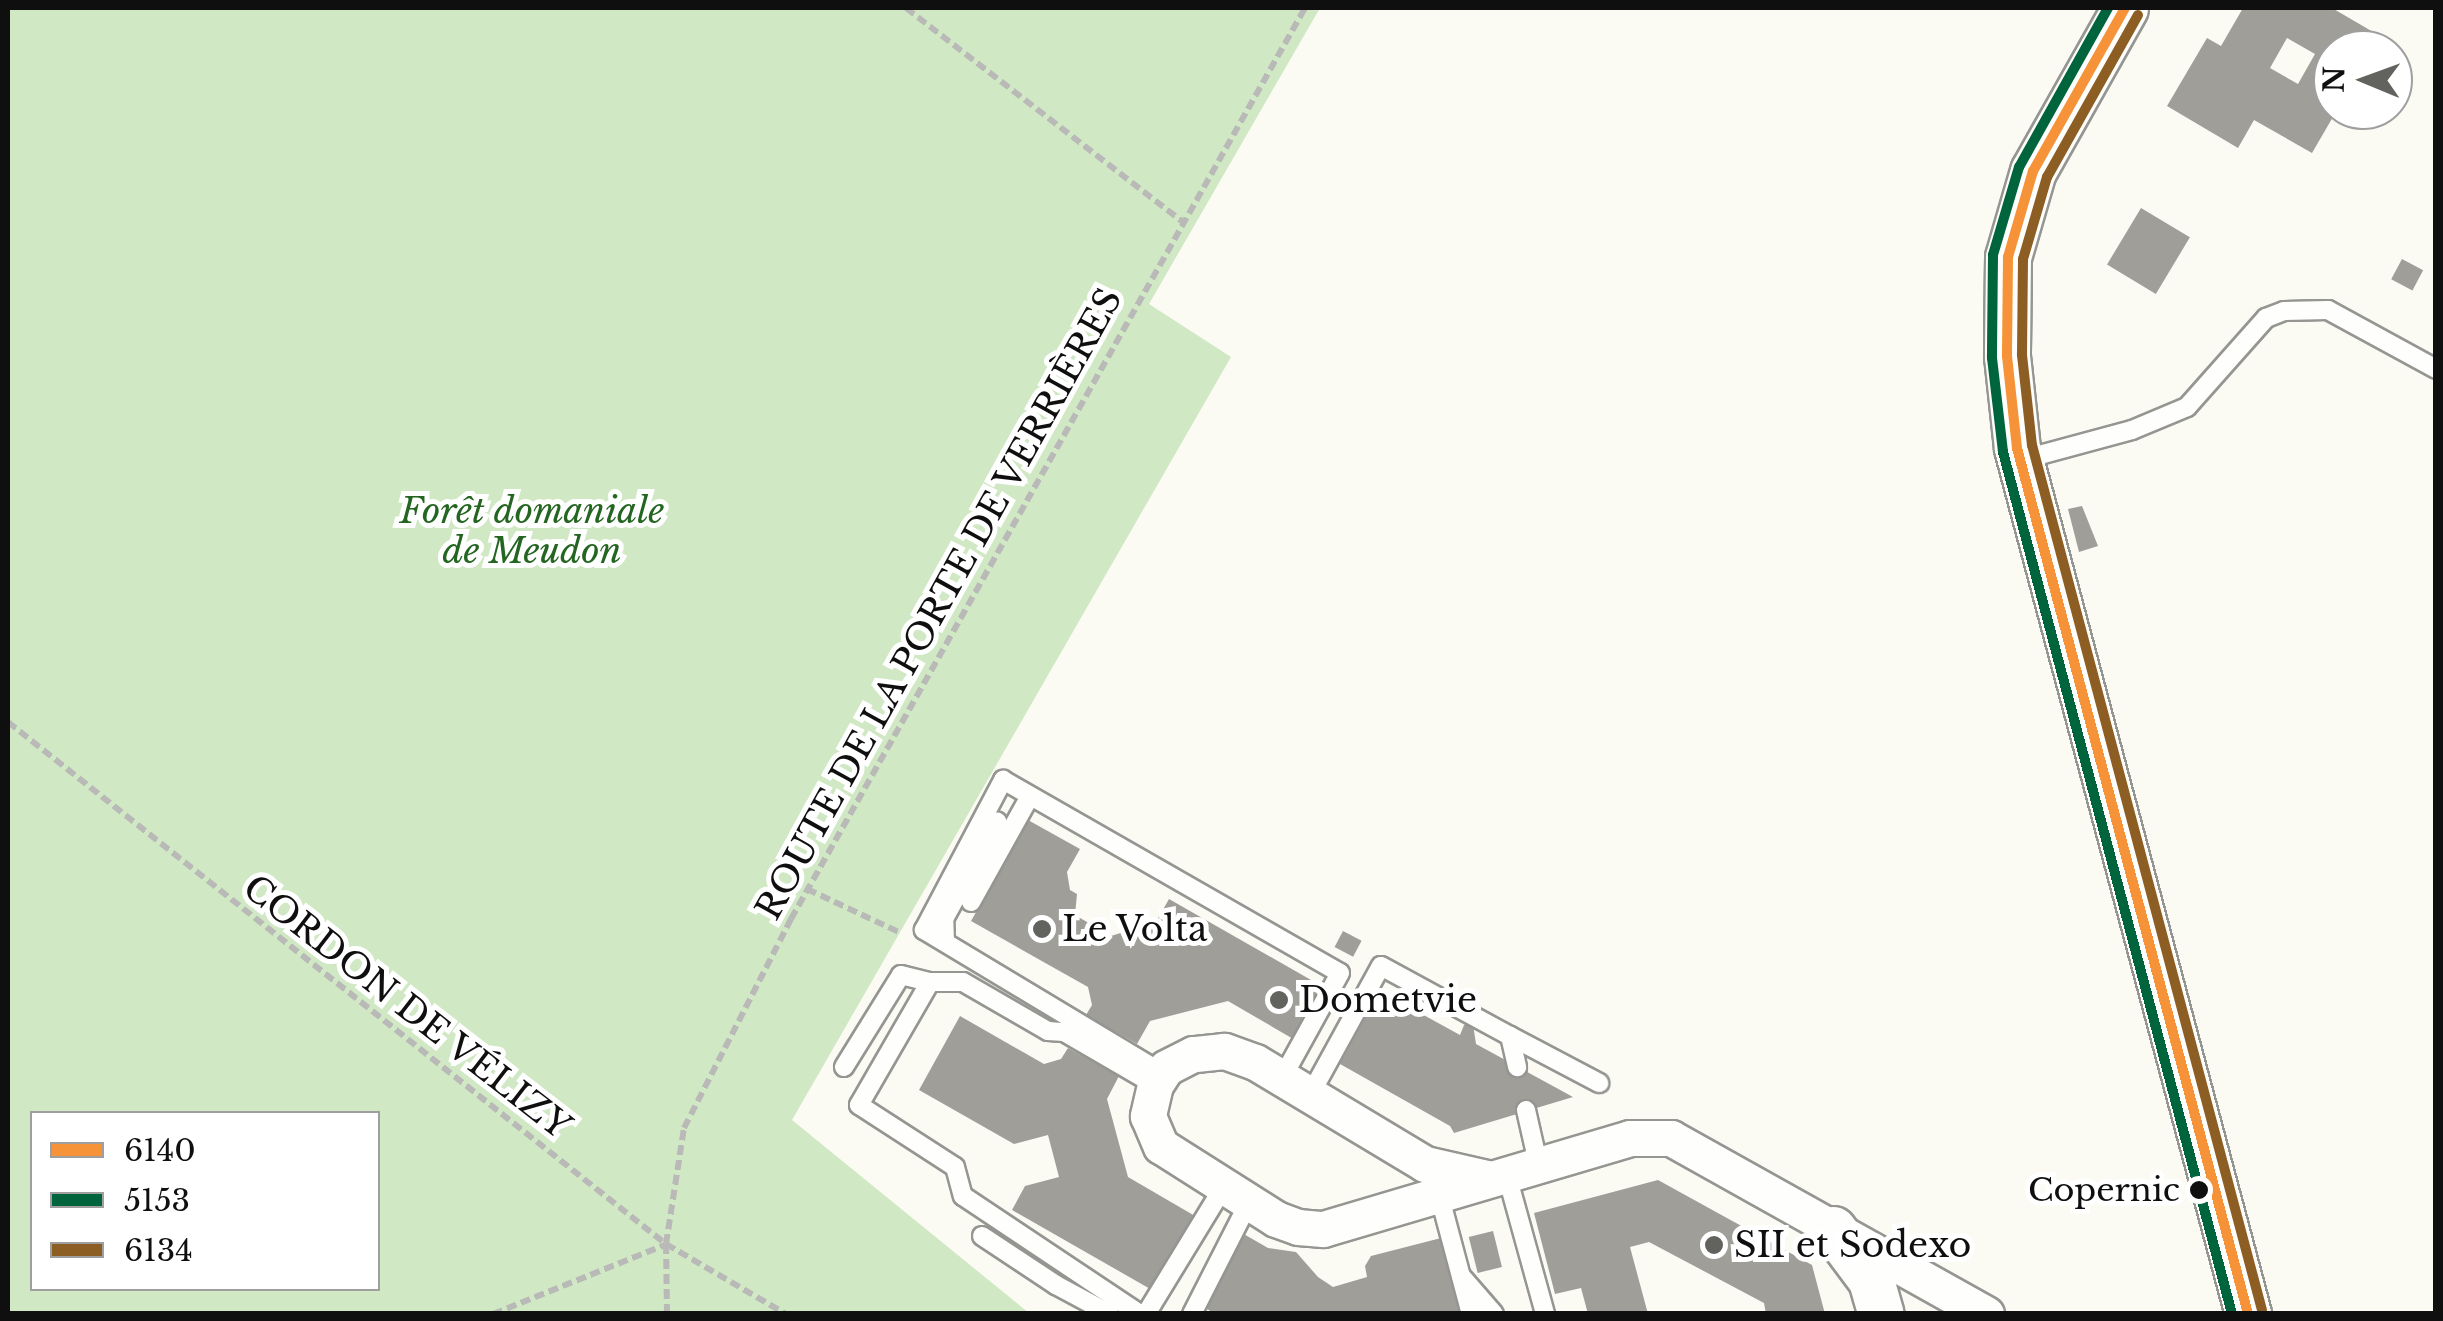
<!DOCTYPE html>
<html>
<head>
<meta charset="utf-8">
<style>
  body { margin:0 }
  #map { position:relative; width:2443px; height:1321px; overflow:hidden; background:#fbfbf4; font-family:"Libre Baskerville",serif }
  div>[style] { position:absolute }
  .forest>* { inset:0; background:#d0e8c3 }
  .building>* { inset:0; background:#9f9e99; transform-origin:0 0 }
  .path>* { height:6px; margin-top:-3px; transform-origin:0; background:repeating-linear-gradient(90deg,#b9b9b8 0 10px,transparent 0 15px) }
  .roads { filter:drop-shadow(2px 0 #959592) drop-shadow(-2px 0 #959592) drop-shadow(0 2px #959592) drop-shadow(0 -2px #959592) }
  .service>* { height:18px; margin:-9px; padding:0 9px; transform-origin:9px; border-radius:9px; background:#fefefd }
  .minor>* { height:35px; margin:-17.5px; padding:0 17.5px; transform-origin:17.5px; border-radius:17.5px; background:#fefefd }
  .tertiary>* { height:45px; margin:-22.5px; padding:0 22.5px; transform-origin:22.5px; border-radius:22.5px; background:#fefefd }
  .bus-1>* { height:10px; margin:-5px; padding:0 5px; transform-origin:5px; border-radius:5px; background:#f69238 }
  .bus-2>* { height:10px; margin:-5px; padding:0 5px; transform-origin:5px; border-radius:5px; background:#00643c }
  .bus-3>* { height:10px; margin:-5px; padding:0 5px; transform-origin:5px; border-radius:5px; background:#8d5e24 }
  .dots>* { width:28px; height:28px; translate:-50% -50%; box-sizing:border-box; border:5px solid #fff; border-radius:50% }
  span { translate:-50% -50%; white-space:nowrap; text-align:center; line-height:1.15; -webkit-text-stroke:10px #fff; paint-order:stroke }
  .bus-label { font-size:32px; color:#0f0f0f }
  .right { translate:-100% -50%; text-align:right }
  .park-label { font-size:35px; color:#246521; font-style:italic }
  .street-label { font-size:35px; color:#0f0f0f }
  .poi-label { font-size:35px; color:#0f0f0f }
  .left { translate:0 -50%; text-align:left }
  .frame { position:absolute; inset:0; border:10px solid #0f0f0f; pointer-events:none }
  .legend { position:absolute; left:30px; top:1111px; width:350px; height:180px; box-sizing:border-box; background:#fff; border:2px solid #9f9f9f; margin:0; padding:12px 18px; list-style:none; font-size:30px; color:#0f0f0f }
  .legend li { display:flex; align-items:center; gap:20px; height:50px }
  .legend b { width:50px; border:2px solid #9f9f9f }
  .north { position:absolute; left:2313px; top:30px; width:100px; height:100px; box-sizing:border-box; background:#fff; border:2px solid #9f9f9f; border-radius:50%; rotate:271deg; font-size:28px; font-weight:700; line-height:40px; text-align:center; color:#0f0f0f }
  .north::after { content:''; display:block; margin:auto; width:35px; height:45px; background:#62625f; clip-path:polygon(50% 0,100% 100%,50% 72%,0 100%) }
</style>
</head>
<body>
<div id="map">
  <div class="forest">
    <div style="clip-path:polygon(evenodd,8px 8px,1320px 8px,1149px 304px,1231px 357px,792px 1120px,1029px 1313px,8px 1313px,8px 8px,32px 1114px,378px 1114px,378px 1288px,32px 1288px,32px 1114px)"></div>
  </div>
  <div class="building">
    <div style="clip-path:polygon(evenodd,2243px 8px,2332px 8px,2380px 36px,2372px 50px,2333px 50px,2333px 110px,2337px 110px,2312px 153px,2254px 120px,2238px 148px,2167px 106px,2207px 38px,2221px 46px,2243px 8px,2287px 38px,2315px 54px,2298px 84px,2270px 68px,2287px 38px)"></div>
    <div style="left:2141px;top:208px;width:57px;height:66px;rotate:31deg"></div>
    <div style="left:2402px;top:259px;width:24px;height:23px;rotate:28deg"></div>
    <div style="clip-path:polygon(2082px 506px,2098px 546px,2079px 552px,2068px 509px)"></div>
    <div style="clip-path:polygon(1028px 820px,1080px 849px,1067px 872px,1070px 890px,1077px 894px,1075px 915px,1111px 936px,1156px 922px,1169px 899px,1325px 988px,1295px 1040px,1228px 1001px,1150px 1021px,1137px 1044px,1086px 1015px,1092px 1005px,1088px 987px,971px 921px)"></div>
    <div style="left:1343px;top:931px;width:21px;height:18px;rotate:28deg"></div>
    <div style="clip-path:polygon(1380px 991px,1460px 1035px,1464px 1025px,1473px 1024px,1476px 1044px,1573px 1097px,1454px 1133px,1450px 1126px,1340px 1064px)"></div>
    <div style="clip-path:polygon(960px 1016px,1044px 1064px,1061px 1059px,1068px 1048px,1119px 1076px,1107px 1099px,1128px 1177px,1195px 1216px,1152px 1290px,1012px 1210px,1025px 1186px,1059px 1177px,1048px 1135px,1014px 1144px,919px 1090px)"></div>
    <div style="clip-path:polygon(1658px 1180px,1812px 1265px,1825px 1314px,1766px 1314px,1764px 1303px,1649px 1242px,1630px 1247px,1648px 1314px,1588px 1314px,1581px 1288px,1555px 1294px,1534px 1213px)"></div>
    <div style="left:1493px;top:1231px;width:37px;height:25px;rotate:76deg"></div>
    <div style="clip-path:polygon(1242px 1233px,1268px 1248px,1296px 1252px,1318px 1277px,1333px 1287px,1367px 1277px,1365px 1266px,1371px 1256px,1445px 1237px,1465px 1314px,1215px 1314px,1204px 1307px)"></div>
  </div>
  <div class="path">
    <div style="left:906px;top:8px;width:349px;rotate:37.7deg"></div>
    <div style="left:8px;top:722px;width:840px;rotate:38.43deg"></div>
    <div style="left:666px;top:1244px;width:139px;rotate:30.3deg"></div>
    <div style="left:807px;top:889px;width:104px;rotate:25.1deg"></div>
    <div style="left:493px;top:1314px;width:185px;rotate:-21.9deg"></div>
    <div style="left:667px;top:1314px;width:70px;rotate:-90.8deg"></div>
    <div style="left:666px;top:1244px;width:117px;rotate:-81.2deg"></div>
    <div style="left:684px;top:1128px;width:235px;rotate:-62.9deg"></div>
    <div style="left:791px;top:919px;width:1046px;rotate:-60.57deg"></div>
  </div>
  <div class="roads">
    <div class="service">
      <div style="left:2021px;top:460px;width:115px;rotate:-15.1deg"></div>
      <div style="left:2132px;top:430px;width:60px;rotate:-22.7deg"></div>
      <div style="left:2187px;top:407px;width:119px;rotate:-48.4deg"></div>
      <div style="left:2266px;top:318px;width:19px;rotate:-21deg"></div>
      <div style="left:2284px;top:311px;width:44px;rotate:-1.3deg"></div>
      <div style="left:2328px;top:310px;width:123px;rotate:28.6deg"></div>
      <div style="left:971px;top:902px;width:121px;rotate:-60.9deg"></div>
      <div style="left:945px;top:942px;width:23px;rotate:-92deg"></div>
      <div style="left:944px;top:919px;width:111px;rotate:-61.3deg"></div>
      <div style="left:930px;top:982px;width:142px;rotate:120deg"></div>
      <div style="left:859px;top:1105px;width:114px;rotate:32.9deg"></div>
      <div style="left:955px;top:1167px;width:30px;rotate:75deg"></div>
      <div style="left:963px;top:1196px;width:213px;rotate:33.7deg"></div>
      <div style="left:1510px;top:1036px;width:101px;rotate:27.8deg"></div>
      <div style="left:844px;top:1067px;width:108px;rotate:-58.2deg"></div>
      <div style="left:901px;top:975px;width:30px;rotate:14deg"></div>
      <div style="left:930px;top:982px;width:33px"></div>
      <div style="left:963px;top:982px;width:98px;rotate:30deg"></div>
      <div style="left:1048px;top:1031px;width:16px;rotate:4deg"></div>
      <div style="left:1064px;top:1032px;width:105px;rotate:30.2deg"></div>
      <div style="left:1162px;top:1073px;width:278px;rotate:-149deg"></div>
      <div style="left:924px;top:930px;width:170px;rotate:-62.2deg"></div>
      <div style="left:1003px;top:780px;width:388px;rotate:29.8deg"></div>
      <div style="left:1340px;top:973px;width:120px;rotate:118.9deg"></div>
      <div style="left:1310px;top:1095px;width:147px;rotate:-61.2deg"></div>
      <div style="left:1381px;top:966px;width:147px;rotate:28.5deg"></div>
      <div style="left:1510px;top:1036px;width:32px;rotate:77deg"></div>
      <div style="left:1526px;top:1110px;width:54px;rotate:77.2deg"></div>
      <div style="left:1506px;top:1172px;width:147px;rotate:74.6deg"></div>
      <div style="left:1439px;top:1194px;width:124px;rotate:75.1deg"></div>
      <div style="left:982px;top:1236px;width:89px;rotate:33.5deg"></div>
      <div style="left:1056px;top:1285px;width:61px;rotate:28.2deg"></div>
      <div style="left:1461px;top:1276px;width:50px;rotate:49deg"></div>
      <div style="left:1146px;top:1314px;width:150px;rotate:-58.6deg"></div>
      <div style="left:1192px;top:1314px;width:126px;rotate:-63deg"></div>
    </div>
    <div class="minor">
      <div style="left:1487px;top:1178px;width:64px;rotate:-167.3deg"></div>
      <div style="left:1425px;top:1164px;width:198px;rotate:-149deg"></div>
      <div style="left:1255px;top:1062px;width:33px;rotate:-160deg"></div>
      <div style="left:1224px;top:1051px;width:31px;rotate:174deg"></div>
      <div style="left:1193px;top:1054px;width:30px;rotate:153deg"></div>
      <div style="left:1166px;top:1068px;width:20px;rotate:123deg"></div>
      <div style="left:1155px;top:1085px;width:32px;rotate:103deg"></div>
      <div style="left:1148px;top:1116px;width:33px;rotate:67deg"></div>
      <div style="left:1161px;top:1146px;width:136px;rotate:32.4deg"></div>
      <div style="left:1276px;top:1219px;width:23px;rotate:20deg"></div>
      <div style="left:1298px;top:1227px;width:25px;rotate:5deg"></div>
      <div style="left:1323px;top:1229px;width:320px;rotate:-16.5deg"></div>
      <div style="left:1630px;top:1138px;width:41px"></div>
      <div style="left:1671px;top:1138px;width:361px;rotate:29.2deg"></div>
    </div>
    <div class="tertiary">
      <div style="left:2125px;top:8px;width:187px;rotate:119.4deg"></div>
      <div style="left:2033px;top:171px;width:90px;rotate:106.2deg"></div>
      <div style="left:2008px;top:257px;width:99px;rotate:90.6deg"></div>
      <div style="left:2007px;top:356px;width:93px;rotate:83.8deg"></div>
      <div style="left:2017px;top:448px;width:896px;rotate:75.06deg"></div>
      <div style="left:1833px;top:1229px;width:64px;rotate:53.3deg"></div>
      <div style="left:1871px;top:1280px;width:35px;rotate:74deg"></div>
    </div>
  </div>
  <div class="bus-1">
    <div style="left:2125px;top:8px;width:187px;rotate:119.4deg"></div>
    <div style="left:2033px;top:171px;width:90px;rotate:106.2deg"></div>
    <div style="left:2008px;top:257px;width:99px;rotate:90.6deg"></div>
    <div style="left:2007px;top:356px;width:93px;rotate:83.8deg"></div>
    <div style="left:2017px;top:448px;width:896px;rotate:75.06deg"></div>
  </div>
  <div class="bus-2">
    <div style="left:2108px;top:8px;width:182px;rotate:119.2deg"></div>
    <div style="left:2019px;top:167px;width:92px;rotate:106.5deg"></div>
    <div style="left:1993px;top:255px;width:103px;rotate:90.6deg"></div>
    <div style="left:1992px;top:358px;width:95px;rotate:83.3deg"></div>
    <div style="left:2003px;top:452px;width:892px;rotate:75.12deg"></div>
  </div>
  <div class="bus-3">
    <div style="left:2138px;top:15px;width:186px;rotate:119.3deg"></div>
    <div style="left:2047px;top:177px;width:85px;rotate:106.3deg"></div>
    <div style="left:2023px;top:259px;width:96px;rotate:90.6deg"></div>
    <div style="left:2022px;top:355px;width:91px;rotate:83.7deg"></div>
    <div style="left:2032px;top:445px;width:895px;rotate:75.11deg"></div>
  </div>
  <div class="dots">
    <div style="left:1042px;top:929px;background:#62625f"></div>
    <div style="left:1279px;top:1000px;background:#62625f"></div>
    <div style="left:2199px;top:1190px;background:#0f0f0f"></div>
    <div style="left:1714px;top:1245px;background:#62625f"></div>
  </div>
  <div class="bus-label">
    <span class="right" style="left:2180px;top:1190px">Copernic</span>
  </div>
  <div class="park-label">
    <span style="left:532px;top:531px">Forêt domaniale<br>de Meudon</span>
  </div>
  <div class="street-label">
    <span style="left:939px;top:604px;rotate:-61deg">ROUTE DE LA PORTE DE VERRIÈRES</span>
    <span style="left:407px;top:1007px;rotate:38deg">CORDON DE VÉLIZY</span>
  </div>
  <div class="poi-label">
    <span class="left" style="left:1062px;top:929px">Le Volta</span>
    <span class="left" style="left:1299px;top:1000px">Dometvie</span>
    <span class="left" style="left:1734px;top:1245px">SII et Sodexo</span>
  </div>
  <div class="frame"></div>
  <ul class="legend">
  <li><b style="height:12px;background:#f69238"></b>6140</li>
  <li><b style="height:12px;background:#00643c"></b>5153</li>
  <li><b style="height:12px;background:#8d5e24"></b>6134</li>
  </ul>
  <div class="north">N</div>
</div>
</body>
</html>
